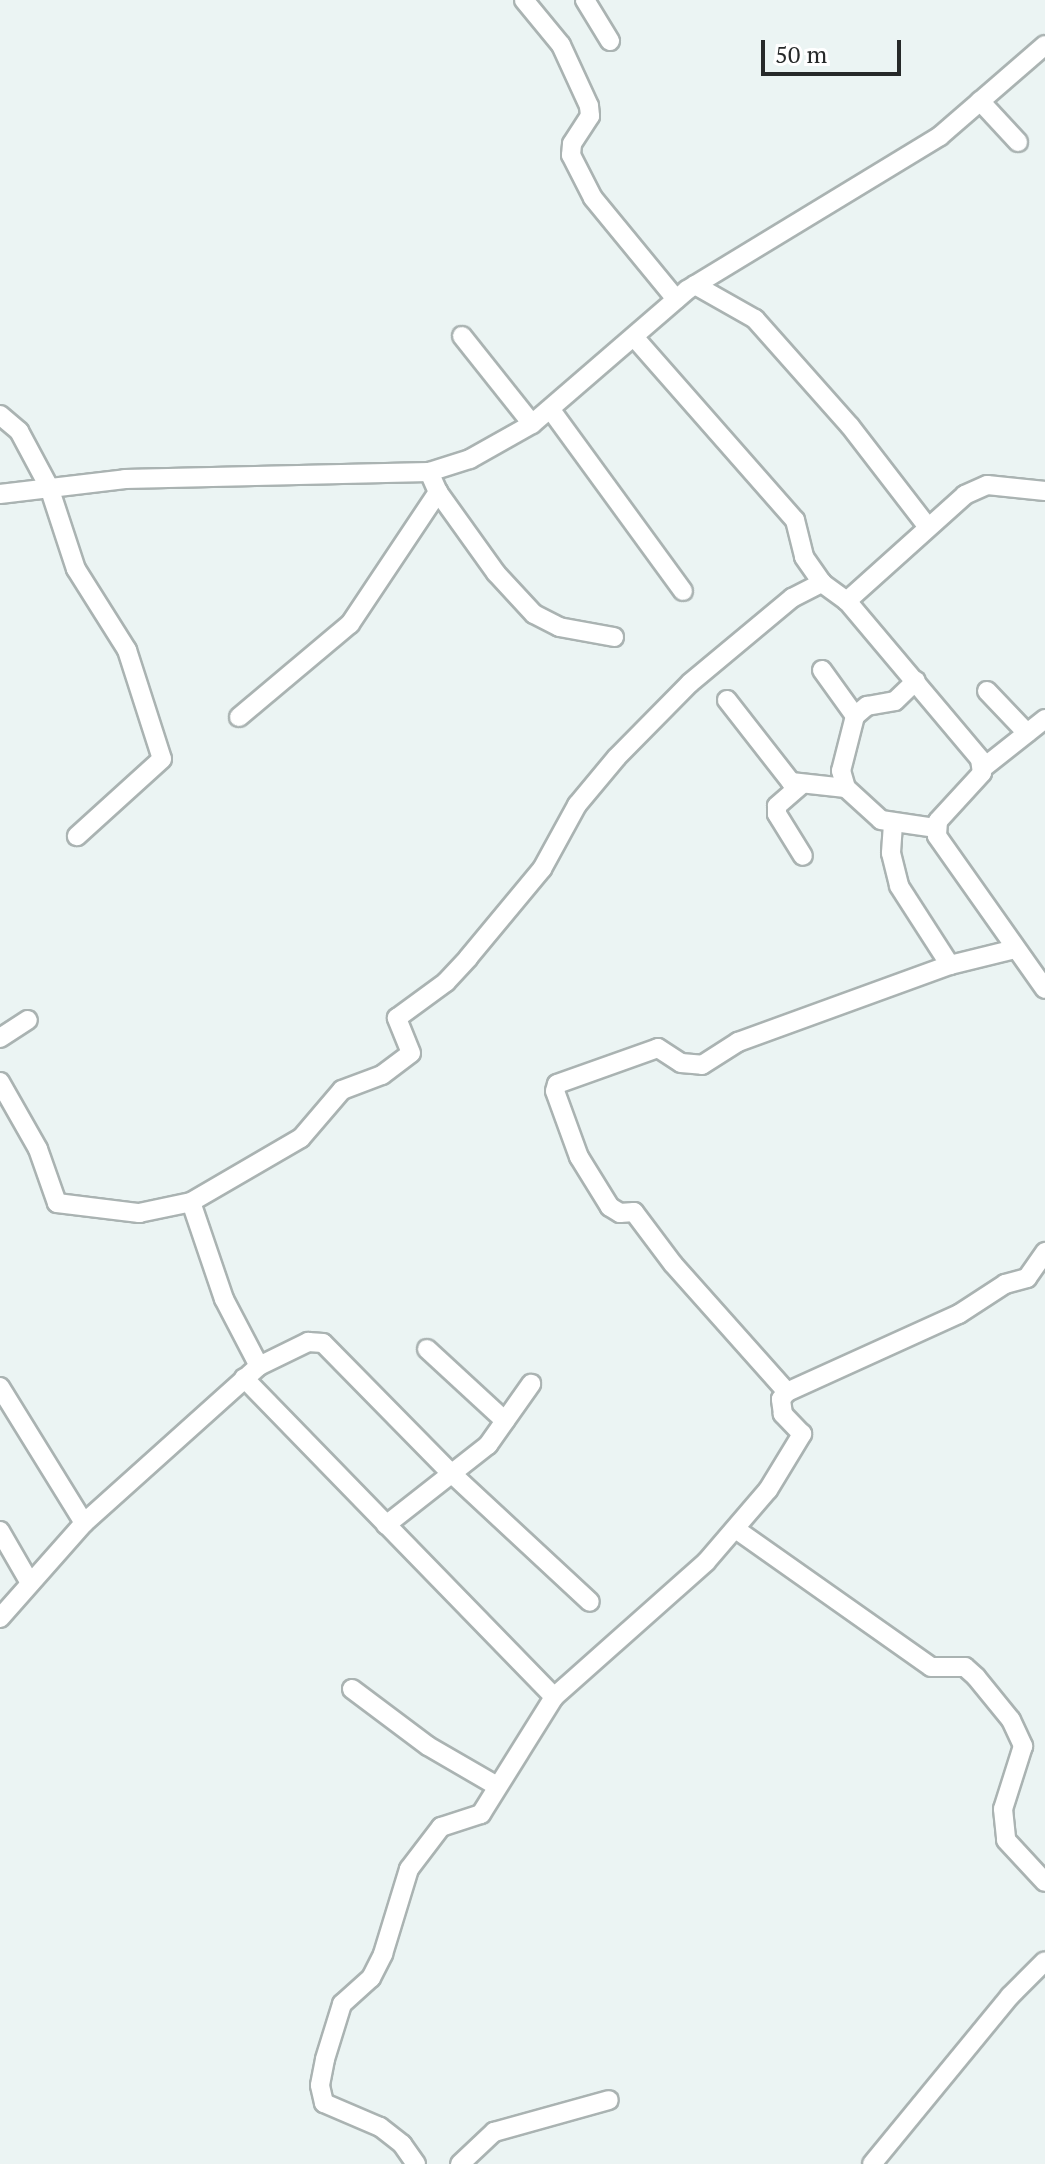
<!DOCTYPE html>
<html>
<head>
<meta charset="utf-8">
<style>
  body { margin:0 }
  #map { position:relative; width:1045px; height:2164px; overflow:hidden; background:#ebf4f3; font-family:"PT Serif",serif }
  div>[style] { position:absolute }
  .roads { filter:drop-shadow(2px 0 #aab3b2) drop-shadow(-2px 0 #aab3b2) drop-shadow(0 2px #aab3b2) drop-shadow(0 -2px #aab3b2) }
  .street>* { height:18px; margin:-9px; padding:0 9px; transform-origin:9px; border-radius:9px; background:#fff }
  span { translate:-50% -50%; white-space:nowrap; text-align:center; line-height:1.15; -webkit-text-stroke:6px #fff; paint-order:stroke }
  .scale { position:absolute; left:761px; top:40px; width:140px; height:36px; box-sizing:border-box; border:4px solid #262929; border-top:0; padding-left:10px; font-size:24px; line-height:28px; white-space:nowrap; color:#262929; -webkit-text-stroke:6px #fff; paint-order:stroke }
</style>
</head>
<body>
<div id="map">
  <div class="roads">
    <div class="street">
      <div style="left:524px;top:0;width:58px;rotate:50.6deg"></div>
      <div style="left:561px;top:45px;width:67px;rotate:65.3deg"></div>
      <div style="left:589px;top:106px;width:10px;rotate:84deg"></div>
      <div style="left:590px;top:116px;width:33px;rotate:123deg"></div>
      <div style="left:572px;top:144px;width:11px;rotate:95deg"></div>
      <div style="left:571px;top:155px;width:48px;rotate:62.9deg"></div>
      <div style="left:593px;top:198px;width:131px;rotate:50.6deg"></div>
      <div style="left:585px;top:0;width:48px;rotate:58.6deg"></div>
      <div style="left:980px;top:101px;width:56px;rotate:47.2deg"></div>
      <div style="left:695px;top:285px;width:69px;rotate:29.5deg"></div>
      <div style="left:755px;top:319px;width:143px;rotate:48.4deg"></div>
      <div style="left:850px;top:426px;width:126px;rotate:52.4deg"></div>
      <div style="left:462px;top:336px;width:112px;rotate:51.5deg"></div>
      <div style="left:634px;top:337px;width:244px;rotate:48.7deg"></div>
      <div style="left:795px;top:520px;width:38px;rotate:76deg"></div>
      <div style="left:804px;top:557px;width:32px;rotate:55deg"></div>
      <div style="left:822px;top:583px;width:31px;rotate:36deg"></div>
      <div style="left:551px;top:410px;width:224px;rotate:53.9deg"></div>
      <div style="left:0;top:415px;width:25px;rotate:40deg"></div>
      <div style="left:19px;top:431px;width:64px;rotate:61.8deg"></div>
      <div style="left:49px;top:487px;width:86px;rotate:71.8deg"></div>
      <div style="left:76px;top:569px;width:96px;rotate:57.8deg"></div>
      <div style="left:127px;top:650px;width:114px;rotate:72.2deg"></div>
      <div style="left:162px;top:759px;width:115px;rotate:137.8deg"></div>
      <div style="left:1045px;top:491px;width:58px;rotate:-174.1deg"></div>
      <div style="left:987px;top:485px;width:24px;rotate:156deg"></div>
      <div style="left:965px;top:495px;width:159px;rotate:138.1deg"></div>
      <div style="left:847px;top:601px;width:207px;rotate:49.9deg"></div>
      <div style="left:980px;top:759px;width:14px;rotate:82deg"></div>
      <div style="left:982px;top:773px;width:65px;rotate:132.5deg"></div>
      <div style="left:938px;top:821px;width:15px;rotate:94deg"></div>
      <div style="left:937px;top:836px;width:187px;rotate:54.8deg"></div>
      <div style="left:438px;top:492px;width:100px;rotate:54.4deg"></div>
      <div style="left:496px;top:573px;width:56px;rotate:47.2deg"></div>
      <div style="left:534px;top:614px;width:28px;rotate:27deg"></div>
      <div style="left:559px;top:627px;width:56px;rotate:10.3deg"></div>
      <div style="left:0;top:494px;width:126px;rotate:-6.8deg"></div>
      <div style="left:125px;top:479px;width:304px;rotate:-1.3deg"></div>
      <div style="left:429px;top:472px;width:43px;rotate:-17.6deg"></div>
      <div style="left:470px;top:459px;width:71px;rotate:-29.4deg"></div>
      <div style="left:532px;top:424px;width:205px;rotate:-40.8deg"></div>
      <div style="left:687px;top:290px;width:296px;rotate:-31.3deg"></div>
      <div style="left:940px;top:136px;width:139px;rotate:-40.9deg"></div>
      <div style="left:822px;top:670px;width:57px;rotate:54.3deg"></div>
      <div style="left:987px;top:691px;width:58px;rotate:46.4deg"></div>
      <div style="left:727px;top:700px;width:104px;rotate:52deg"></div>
      <div style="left:791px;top:782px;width:55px;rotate:6.2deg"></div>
      <div style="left:846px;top:788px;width:47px;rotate:42.4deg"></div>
      <div style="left:881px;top:820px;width:56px;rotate:8.3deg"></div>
      <div style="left:239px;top:717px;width:145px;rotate:-40deg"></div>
      <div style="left:350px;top:624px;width:159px;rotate:-56.3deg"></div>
      <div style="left:438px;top:492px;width:22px;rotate:-114deg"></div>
      <div style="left:983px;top:768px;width:79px;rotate:-38.3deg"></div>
      <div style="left:801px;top:785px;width:32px;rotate:139deg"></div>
      <div style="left:777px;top:806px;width:8px;rotate:90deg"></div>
      <div style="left:777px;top:814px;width:49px;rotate:58.2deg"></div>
      <div style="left:846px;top:788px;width:18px;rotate:-106deg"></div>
      <div style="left:841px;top:771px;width:57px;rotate:-75.7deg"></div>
      <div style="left:855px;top:716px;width:16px;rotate:-40deg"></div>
      <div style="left:867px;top:706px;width:28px;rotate:-10deg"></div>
      <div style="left:895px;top:701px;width:29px;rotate:-44deg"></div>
      <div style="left:893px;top:824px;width:29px;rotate:94deg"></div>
      <div style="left:891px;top:853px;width:34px;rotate:76deg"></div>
      <div style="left:899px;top:886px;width:94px;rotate:57.2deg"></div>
      <div style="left:0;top:1038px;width:33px;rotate:-33deg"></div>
      <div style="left:0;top:1082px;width:77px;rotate:60.4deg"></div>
      <div style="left:38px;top:1149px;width:57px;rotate:70.6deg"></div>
      <div style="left:57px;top:1203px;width:83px;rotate:7deg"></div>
      <div style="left:139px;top:1213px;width:53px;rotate:-11.9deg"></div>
      <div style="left:427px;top:1349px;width:106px;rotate:42.7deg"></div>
      <div style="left:259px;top:1366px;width:55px;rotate:-26.1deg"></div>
      <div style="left:308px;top:1342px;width:15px;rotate:4deg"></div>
      <div style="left:323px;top:1343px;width:180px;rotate:45.5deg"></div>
      <div style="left:449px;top:1471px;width:192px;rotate:42.9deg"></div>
      <div style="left:244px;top:1378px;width:445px;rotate:45.8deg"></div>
      <div style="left:554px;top:1697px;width:203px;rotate:-41.6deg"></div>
      <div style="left:706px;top:1562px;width:95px;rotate:-49.3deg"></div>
      <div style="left:768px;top:1490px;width:66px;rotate:-58.7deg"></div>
      <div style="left:802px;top:1434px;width:28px;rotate:-134deg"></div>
      <div style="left:783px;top:1414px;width:15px;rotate:-98deg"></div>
      <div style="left:781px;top:1399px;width:9px;rotate:-49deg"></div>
      <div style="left:787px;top:1392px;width:189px;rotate:-24.4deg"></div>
      <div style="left:959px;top:1314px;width:55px;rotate:-33.1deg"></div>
      <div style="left:1005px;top:1284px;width:23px;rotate:-15deg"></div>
      <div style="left:1027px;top:1278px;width:32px;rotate:-55deg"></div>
      <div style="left:0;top:1387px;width:160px;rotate:58.3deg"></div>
      <div style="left:787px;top:1392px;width:171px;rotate:-131.7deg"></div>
      <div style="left:673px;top:1264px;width:65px;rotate:-126.9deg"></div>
      <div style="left:634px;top:1212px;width:14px;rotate:176deg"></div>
      <div style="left:620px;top:1213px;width:12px;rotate:-149deg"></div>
      <div style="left:610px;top:1207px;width:59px;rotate:-121.8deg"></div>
      <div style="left:579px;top:1157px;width:70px;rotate:-110deg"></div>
      <div style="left:555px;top:1091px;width:7px;rotate:-74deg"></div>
      <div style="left:557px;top:1084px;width:107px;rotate:-19.6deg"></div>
      <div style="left:658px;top:1048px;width:27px;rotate:33deg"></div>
      <div style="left:681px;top:1063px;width:21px;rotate:5deg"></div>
      <div style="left:702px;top:1065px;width:43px;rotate:-32.6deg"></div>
      <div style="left:738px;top:1042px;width:226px;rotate:-20deg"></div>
      <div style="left:950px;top:965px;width:67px;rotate:-13.8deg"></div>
      <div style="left:386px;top:1525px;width:130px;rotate:-38.1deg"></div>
      <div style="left:488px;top:1445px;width:75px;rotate:-54.8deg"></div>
      <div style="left:737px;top:1530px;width:237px;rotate:35.2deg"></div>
      <div style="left:931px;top:1667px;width:34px"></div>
      <div style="left:965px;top:1667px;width:15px;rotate:42deg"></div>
      <div style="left:976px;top:1677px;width:55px;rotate:50.9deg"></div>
      <div style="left:1011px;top:1720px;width:29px;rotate:65deg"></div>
      <div style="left:1023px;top:1746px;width:66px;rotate:107.6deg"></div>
      <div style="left:1003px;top:1809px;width:31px;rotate:84deg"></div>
      <div style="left:1006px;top:1840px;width:57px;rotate:47.1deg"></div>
      <div style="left:0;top:1531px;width:60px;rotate:60deg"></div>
      <div style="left:0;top:1618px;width:127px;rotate:-48.5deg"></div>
      <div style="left:84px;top:1523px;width:235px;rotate:-41.9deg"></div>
      <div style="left:259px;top:1366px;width:76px;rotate:-117.6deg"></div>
      <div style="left:224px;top:1299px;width:102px;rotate:-108.8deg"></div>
      <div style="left:191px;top:1202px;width:127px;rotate:-30.2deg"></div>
      <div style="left:301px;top:1138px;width:63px;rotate:-49.5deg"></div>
      <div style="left:342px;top:1090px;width:43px;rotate:-20.6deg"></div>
      <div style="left:382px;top:1075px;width:36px;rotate:-37deg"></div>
      <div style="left:411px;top:1053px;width:38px;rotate:-112deg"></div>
      <div style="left:397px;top:1018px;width:61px;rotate:-36.3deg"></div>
      <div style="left:446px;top:982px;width:33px;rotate:-47deg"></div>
      <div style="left:468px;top:958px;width:116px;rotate:-50.3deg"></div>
      <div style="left:542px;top:869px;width:73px;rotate:-61.3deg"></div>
      <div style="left:577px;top:805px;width:62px;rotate:-50.2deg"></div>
      <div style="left:617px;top:757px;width:104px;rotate:-45.4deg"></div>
      <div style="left:690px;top:683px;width:133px;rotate:-39.8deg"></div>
      <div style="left:792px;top:598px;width:34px;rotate:-27deg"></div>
      <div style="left:352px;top:1689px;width:95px;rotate:36.9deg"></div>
      <div style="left:428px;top:1746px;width:80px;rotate:30.1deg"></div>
      <div style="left:416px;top:2164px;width:24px;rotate:-125deg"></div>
      <div style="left:402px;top:2144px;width:28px;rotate:-142deg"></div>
      <div style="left:380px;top:2127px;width:61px;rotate:-156.8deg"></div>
      <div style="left:324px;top:2103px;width:18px;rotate:-103deg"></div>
      <div style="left:320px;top:2085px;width:26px;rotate:-79deg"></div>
      <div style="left:325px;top:2059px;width:58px;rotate:-72.8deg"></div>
      <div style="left:342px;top:2004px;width:39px;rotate:-42deg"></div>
      <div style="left:371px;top:1978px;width:27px;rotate:-63deg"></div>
      <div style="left:383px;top:1954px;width:89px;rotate:-73deg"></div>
      <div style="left:409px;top:1869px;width:53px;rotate:-52.7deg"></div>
      <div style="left:441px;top:1827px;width:42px;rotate:-18deg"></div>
      <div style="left:481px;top:1814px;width:138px;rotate:-58deg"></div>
      <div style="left:460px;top:2164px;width:47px;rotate:-43.3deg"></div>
      <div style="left:494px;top:2132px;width:119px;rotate:-15.5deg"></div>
      <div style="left:872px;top:2164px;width:217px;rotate:-50.6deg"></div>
      <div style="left:1010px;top:1996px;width:49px;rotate:-45deg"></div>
    </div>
  </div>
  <div class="scale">50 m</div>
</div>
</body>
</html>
